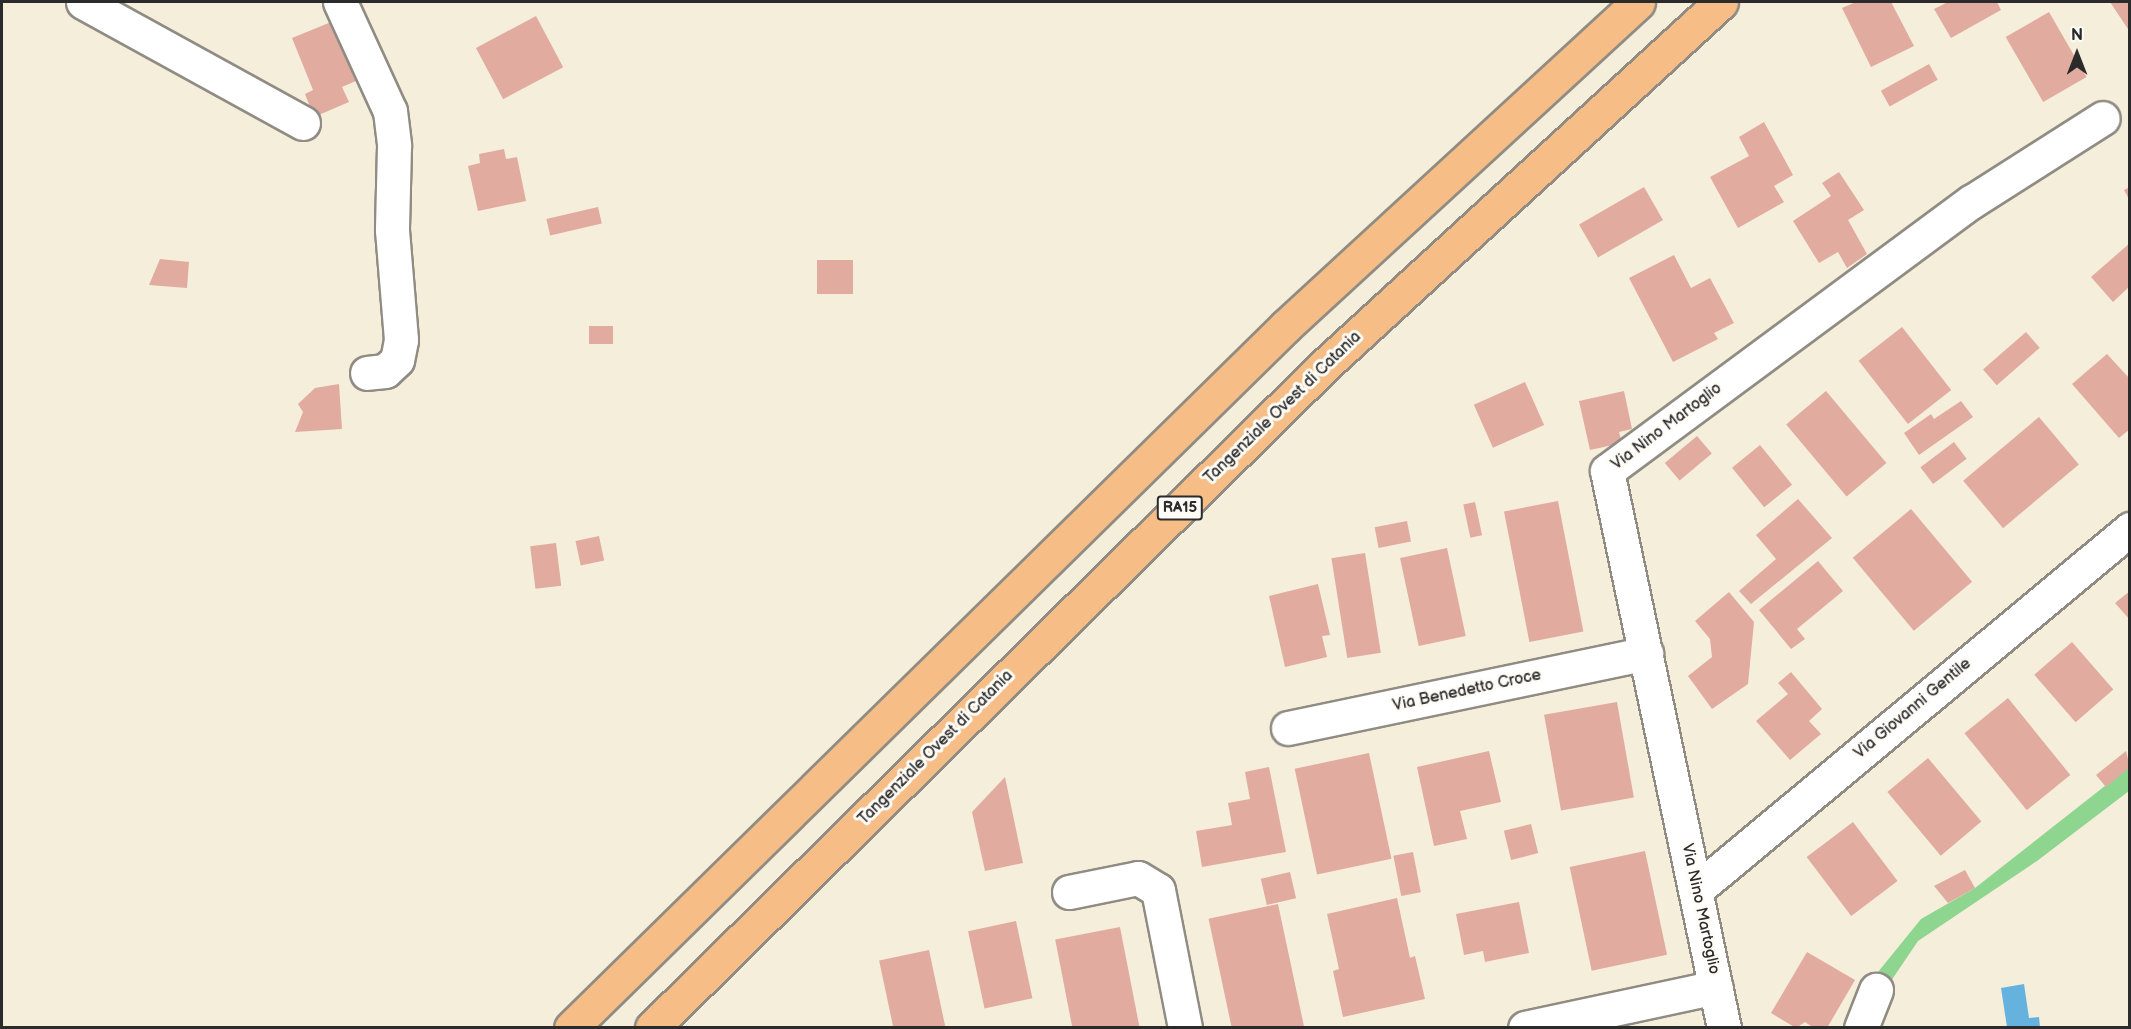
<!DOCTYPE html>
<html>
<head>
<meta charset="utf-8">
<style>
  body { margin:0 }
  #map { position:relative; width:2131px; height:1029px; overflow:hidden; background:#f4eedb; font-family:"Balsamiq Sans",sans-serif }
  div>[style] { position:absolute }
  .green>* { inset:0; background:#8ed590 }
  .water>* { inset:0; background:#66b2df }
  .building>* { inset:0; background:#e2aba0; transform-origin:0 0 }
  .roads { filter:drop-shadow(2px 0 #908c83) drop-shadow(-2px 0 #908c83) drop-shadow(0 2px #908c83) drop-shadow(0 -2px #908c83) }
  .minor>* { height:33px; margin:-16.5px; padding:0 16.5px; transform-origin:16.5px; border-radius:16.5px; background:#fff }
  .highway>* { height:33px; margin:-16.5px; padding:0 16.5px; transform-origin:16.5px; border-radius:16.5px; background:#f6be86 }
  span { translate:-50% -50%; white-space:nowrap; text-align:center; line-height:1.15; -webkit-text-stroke:6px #fdfcf7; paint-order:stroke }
  .shield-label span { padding:2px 4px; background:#fdfcf7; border:2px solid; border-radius:4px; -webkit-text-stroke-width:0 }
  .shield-label { font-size:15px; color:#2b2b2b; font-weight:700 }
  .street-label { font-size:16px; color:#2b2b2b }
  .frame { position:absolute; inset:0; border:3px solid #2b2b2b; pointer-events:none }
  .north { position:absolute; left:2047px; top:24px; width:60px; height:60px; -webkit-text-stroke:4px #fdfcf7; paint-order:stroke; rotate:0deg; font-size:16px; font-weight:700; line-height:24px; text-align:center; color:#2b2b2b }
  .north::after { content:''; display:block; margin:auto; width:21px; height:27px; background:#2b2b2b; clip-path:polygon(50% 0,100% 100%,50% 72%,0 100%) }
</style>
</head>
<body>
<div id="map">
  <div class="green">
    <div style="clip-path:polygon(2129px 767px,2129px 791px,2037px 861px,1918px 941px,1891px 981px,1878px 972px,1921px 919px,1975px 888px)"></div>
  </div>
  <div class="water">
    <div style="clip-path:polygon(2024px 984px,2029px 1018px,2039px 1017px,2040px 1027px,2007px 1027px,2001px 988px)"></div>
  </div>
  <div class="building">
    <div style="clip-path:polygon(1856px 2px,1891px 2px,1914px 46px,1871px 67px,1842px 8px)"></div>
    <div style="clip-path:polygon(1948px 2px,1997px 2px,2001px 10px,1951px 38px,1934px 9px)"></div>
    <div style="clip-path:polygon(2110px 2px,2130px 2px,2130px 32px)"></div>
    <div style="left:2049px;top:12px;width:75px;height:50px;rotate:60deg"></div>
    <div style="left:536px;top:16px;width:58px;height:68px;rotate:62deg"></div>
    <div style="clip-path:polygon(341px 18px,365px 77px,342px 87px,349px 102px,314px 117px,305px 94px,313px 90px,292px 38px)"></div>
    <div style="left:1929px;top:64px;width:18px;height:55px;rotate:61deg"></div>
    <div style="clip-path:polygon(1764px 122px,1793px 175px,1774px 186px,1784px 202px,1738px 228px,1710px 177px,1749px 156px,1739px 137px)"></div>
    <div style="clip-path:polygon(504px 149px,506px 159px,517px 157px,526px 201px,478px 211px,468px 166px,480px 163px,479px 154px)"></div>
    <div style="clip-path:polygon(1839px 172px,1864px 210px,1848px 220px,1867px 254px,1847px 268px,1838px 252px,1819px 263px,1793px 221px,1831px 196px,1822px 183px)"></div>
    <div style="left:1644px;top:187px;width:38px;height:75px;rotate:60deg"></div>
    <div style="clip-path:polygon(2130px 187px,2130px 201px,2124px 190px)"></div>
    <div style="left:598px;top:207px;width:17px;height:53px;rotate:77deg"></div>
    <div style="clip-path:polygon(2130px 243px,2130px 286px,2113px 302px,2091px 277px)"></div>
    <div style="clip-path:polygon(1674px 255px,1691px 288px,1710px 278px,1734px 323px,1714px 333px,1718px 339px,1673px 362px,1629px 278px)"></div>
    <div style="clip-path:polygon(160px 259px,189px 262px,187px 288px,149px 285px)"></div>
    <div style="left:817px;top:260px;width:36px;height:34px"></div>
    <div style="left:589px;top:326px;width:24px;height:18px"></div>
    <div style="left:1902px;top:327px;width:80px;height:55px;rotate:52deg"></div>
    <div style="left:2026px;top:332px;width:21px;height:57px;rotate:49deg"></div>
    <div style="clip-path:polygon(2107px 354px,2130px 379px,2130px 429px,2119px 438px,2072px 384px)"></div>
    <div style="left:1525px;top:382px;width:47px;height:56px;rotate:66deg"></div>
    <div style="clip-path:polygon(339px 384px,342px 429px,295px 432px,303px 412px,298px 404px,315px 388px)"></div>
    <div style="clip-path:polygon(1624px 391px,1632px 429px,1619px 432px,1622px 443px,1590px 450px,1579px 401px)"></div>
    <div style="left:1826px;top:391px;width:94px;height:52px;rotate:50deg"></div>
    <div style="clip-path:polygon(1961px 401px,1973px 417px,1919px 455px,1904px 433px,1931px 414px,1934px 419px)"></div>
    <div style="left:2039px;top:417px;width:62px;height:99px;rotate:50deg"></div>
    <div style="left:1697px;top:436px;width:23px;height:42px;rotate:50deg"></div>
    <div style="left:1954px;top:442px;width:21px;height:42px;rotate:53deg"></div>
    <div style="left:1760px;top:445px;width:51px;height:36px;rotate:51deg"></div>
    <div style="clip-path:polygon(1798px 499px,1832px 538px,1751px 604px,1739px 591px,1776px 559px,1756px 535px)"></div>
    <div style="left:1558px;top:501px;width:133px;height:55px;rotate:79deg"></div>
    <div style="left:1475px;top:502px;width:34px;height:12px;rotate:78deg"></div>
    <div style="left:1911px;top:509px;width:95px;height:76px;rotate:50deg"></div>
    <div style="left:1407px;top:521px;width:21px;height:33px;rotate:79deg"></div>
    <div style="left:599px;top:536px;width:25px;height:24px;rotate:78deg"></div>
    <div style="left:556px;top:543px;width:43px;height:26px;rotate:83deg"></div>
    <div style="left:1447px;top:548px;width:90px;height:48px;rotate:78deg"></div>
    <div style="left:1365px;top:553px;width:101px;height:34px;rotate:81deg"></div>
    <div style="clip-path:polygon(1818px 561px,1843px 591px,1797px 629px,1805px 639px,1791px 649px,1759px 610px)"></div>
    <div style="clip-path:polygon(1318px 584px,1330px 635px,1322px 636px,1327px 657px,1285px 667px,1269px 596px)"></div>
    <div style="clip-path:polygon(2130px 591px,2130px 620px,2115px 603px)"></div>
    <div style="clip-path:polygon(1729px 592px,1754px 622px,1748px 684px,1712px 709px,1688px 676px,1712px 657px,1710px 639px,1695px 621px)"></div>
    <div style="left:2072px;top:642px;width:63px;height:50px;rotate:49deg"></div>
    <div style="clip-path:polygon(1791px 672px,1822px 709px,1809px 721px,1821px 734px,1790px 760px,1756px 721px,1788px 694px,1778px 683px)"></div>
    <div style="left:2008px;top:698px;width:99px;height:56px;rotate:51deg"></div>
    <div style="left:1617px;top:702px;width:97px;height:74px;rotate:80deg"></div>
    <div style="clip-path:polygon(1489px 751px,1501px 802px,1460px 811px,1467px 839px,1434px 846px,1417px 767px)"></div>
    <div style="clip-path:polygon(2126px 751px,2130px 767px,2106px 787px,2096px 775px)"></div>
    <div style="left:1369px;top:753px;width:108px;height:76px;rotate:78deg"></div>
    <div style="left:1928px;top:758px;width:83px;height:53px;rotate:50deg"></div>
    <div style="clip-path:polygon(1269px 767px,1286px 852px,1202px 867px,1196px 831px,1232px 825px,1228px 803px,1250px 799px,1245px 772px)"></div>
    <div style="clip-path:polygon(1005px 777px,1023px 863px,985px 871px,972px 812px)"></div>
    <div style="left:1853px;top:822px;width:74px;height:58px;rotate:53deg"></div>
    <div style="left:1531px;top:824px;width:30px;height:28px;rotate:76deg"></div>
    <div style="left:1645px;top:851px;width:106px;height:77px;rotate:78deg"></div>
    <div style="left:1413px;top:852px;width:41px;height:20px;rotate:79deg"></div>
    <div style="clip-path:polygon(1965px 870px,1975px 888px,1948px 903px,1934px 886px)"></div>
    <div style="left:1290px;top:872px;width:27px;height:30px;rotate:77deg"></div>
    <div style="clip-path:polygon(1397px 898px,1410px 958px,1415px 956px,1425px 999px,1343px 1017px,1333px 971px,1339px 969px,1327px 914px)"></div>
    <div style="clip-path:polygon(1519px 902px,1529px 953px,1485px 962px,1483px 951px,1464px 955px,1456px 914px)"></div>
    <div style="left:1278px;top:904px;width:125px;height:71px;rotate:78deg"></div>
    <div style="left:1016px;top:921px;width:79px;height:49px;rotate:78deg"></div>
    <div style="left:1120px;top:927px;width:103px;height:66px;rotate:79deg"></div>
    <div style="left:929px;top:950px;width:79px;height:51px;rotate:78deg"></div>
    <div style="clip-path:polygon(1807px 952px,1855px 980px,1827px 1028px,1814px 1028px,1805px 1022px,1796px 1028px,1771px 1013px)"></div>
  </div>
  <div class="roads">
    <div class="minor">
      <div style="left:83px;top:2px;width:251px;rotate:28.8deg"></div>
      <div style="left:340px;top:2px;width:120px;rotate:65.4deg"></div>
      <div style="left:390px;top:111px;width:35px;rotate:83deg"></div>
      <div style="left:394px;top:146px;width:84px;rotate:91.4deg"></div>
      <div style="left:392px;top:230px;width:110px;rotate:85.3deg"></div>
      <div style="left:401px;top:340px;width:20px;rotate:101deg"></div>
      <div style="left:397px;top:360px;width:16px;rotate:137deg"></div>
      <div style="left:385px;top:371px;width:18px;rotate:174deg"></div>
      <div style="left:1288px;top:728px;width:366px;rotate:-11.8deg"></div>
      <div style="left:1696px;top:890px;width:565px;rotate:-39.75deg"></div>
      <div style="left:1069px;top:892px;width:70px;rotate:-11.5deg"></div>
      <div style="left:1138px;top:878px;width:23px;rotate:31deg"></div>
      <div style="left:1158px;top:890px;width:141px;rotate:78.9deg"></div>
      <div style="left:1525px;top:1028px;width:195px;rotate:-12.1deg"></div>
      <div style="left:1724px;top:1028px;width:569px;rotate:-101.86deg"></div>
      <div style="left:1607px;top:471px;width:453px;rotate:-36.5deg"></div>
      <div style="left:1971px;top:202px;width:156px;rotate:-32.5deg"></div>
      <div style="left:1861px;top:1028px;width:41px;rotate:-68.5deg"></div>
    </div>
    <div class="highway">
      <div style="left:571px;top:1028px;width:1002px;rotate:-44.47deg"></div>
      <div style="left:1286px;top:326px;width:478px;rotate:-42.6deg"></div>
      <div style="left:652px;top:1028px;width:945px;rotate:-44.57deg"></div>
      <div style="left:1325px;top:365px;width:537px;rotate:-42.51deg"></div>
    </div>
  </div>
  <div class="shield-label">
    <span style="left:1180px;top:508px">RA15</span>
  </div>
  <div class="street-label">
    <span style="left:1283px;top:408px;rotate:-44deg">Tangenziale Ovest di Catania</span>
    <span style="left:1667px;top:427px;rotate:-37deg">Via Nino Martoglio</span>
    <span style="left:1467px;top:691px;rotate:-12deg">Via Benedetto Croce</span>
    <span style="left:1913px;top:709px;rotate:-40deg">Via Giovanni Gentile</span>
    <span style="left:936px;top:748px;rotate:-45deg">Tangenziale Ovest di Catania</span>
    <span style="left:1700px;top:909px;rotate:78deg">Via Nino Martoglio</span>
  </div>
  <div class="frame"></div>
  <div class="north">N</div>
</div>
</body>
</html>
